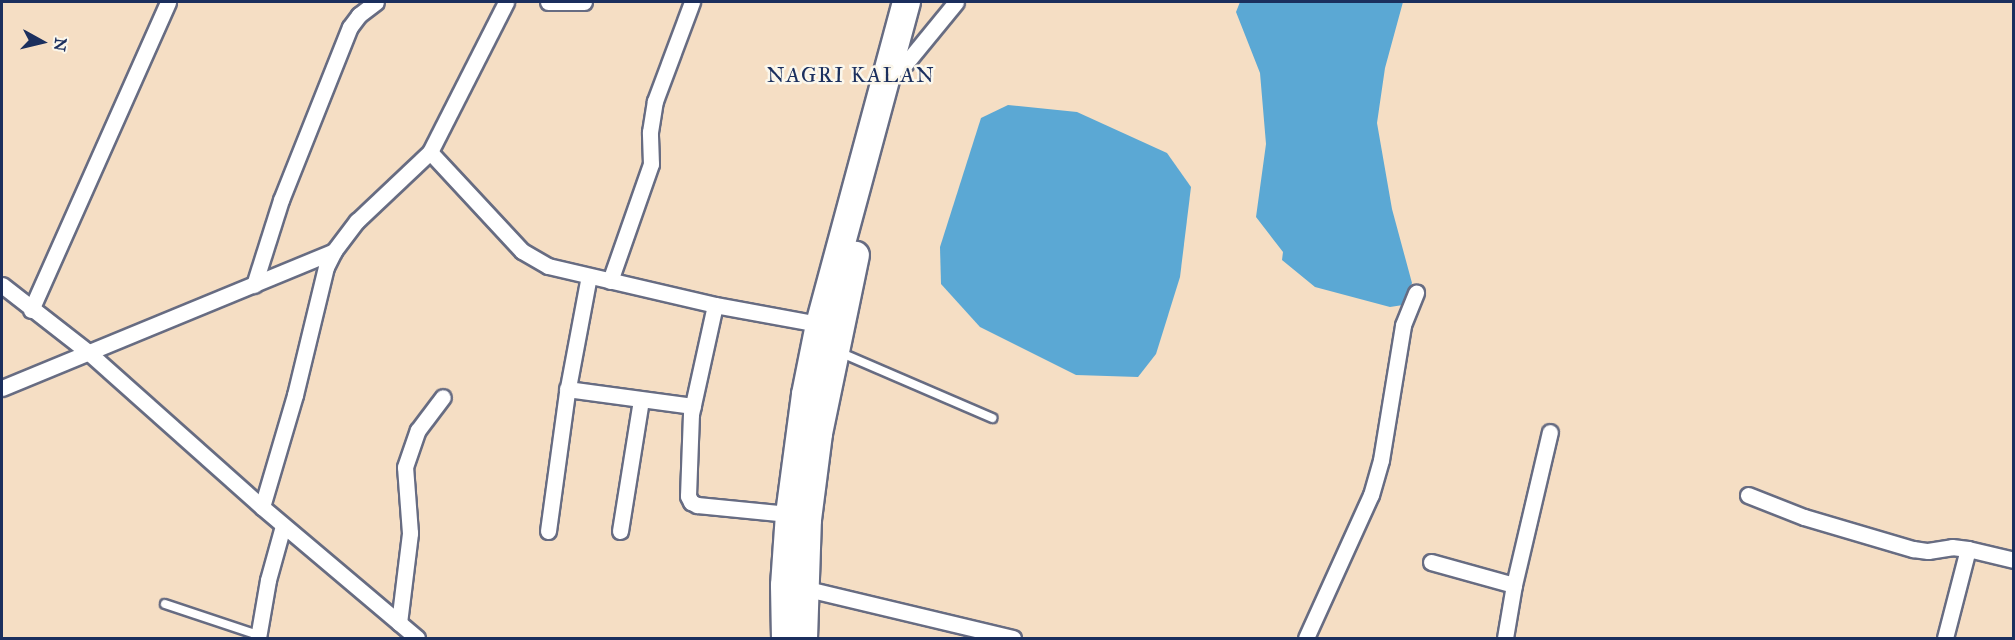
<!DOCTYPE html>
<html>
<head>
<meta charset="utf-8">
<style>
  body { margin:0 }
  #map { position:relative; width:2015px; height:640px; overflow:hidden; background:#f5dec4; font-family:"IM FELL Great Primer",serif }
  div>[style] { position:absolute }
  .water>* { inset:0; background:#5ba8d4 }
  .roads { filter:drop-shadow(2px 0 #676c82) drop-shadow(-2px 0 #676c82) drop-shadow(0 2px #676c82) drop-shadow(0 -2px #676c82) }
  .lane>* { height:8px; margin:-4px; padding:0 4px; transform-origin:4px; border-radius:4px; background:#fff }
  .street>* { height:15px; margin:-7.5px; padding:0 7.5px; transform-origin:7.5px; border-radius:7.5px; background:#fff }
  .highway>* { height:27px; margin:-13.5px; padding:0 13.5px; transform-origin:13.5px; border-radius:13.5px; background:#fff }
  span { translate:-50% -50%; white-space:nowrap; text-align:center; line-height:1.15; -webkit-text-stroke:5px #fbf7ec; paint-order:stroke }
  .quarter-label { font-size:21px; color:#1b2f5e; letter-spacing:1.5px }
  .frame { position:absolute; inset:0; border:3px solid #1b2f5e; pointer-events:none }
  .north { position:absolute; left:12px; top:12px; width:60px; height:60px; -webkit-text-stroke:4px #fbf7ec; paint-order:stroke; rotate:98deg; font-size:16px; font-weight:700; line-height:24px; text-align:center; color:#1b2f5e }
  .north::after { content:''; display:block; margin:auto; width:21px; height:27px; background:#1b2f5e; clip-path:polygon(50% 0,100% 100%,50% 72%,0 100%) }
</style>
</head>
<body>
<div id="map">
  <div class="water">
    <div style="clip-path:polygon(1240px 2px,1403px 2px,1385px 68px,1377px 123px,1392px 209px,1412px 283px,1403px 305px,1390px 307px,1315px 287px,1282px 260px,1283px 252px,1256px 217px,1266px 144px,1260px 73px,1236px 12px)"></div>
    <div style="clip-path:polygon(1008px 105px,1077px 112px,1167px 153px,1191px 187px,1180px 277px,1156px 354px,1138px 377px,1076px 375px,980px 327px,941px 284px,940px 247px,981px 118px)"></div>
  </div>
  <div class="roads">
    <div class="lane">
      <div style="left:839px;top:352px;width:167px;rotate:23.3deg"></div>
      <div style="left:165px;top:604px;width:98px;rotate:18.4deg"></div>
    </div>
    <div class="street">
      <div style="left:548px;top:2px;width:36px"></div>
      <div style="left:902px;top:68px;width:85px;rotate:-50.7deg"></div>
      <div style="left:430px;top:152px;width:135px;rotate:47.1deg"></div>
      <div style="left:522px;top:251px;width:30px;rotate:30deg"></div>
      <div style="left:548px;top:266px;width:171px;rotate:13.1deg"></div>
      <div style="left:715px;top:305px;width:106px;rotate:10.4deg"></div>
      <div style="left:610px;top:281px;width:124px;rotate:-70.7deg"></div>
      <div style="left:651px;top:164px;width:32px;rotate:-92deg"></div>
      <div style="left:650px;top:132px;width:31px;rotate:-81deg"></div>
      <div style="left:655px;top:101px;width:106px;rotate:-69.5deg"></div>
      <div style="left:2px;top:285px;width:109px;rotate:37.9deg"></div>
      <div style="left:88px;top:352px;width:233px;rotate:41.7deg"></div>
      <div style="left:262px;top:507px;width:203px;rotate:40.2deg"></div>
      <div style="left:254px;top:285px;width:89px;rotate:-72.4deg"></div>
      <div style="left:281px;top:200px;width:186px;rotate:-68.3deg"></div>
      <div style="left:350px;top:27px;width:15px;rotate:-53deg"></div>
      <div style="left:359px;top:15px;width:21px;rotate:-37deg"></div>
      <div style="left:715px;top:305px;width:112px;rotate:102.4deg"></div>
      <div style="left:691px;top:414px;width:82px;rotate:92.1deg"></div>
      <div style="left:688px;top:496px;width:7px;rotate:63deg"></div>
      <div style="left:691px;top:502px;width:7px;rotate:27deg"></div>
      <div style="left:697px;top:505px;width:92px;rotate:5.6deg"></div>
      <div style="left:31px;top:310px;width:337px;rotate:-66deg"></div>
      <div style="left:2px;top:388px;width:359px;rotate:-22.4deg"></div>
      <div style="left:567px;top:389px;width:127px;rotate:7.7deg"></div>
      <div style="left:1748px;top:495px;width:60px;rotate:21.4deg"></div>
      <div style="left:1804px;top:517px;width:114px;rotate:16.4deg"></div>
      <div style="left:1913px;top:549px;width:15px;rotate:8deg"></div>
      <div style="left:1928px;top:551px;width:24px;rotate:-9deg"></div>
      <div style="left:1952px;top:547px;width:16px;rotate:7deg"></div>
      <div style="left:262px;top:507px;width:117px;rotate:-73.6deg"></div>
      <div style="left:295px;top:395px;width:132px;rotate:-76.4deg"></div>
      <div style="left:326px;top:267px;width:18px;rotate:-63deg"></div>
      <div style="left:334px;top:251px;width:38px;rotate:-53deg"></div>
      <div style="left:357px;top:221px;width:100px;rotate:-43.4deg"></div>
      <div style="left:430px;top:152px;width:168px;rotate:-63.1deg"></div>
      <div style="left:548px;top:531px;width:139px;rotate:-82.2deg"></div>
      <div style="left:567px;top:393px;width:119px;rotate:-79.4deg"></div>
      <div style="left:620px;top:531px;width:133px;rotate:-80.9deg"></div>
      <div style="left:1431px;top:562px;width:86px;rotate:15.5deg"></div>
      <div style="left:799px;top:587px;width:220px;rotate:13.4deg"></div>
      <div style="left:399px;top:623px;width:91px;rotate:-83deg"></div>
      <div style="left:410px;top:533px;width:66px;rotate:-94.3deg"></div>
      <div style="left:405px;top:467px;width:39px;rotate:-71deg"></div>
      <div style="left:418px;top:430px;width:41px;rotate:-52.9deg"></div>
      <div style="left:258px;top:638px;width:59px;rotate:-80.2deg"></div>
      <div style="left:268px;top:580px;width:56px;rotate:-74.5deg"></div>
      <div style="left:1306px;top:638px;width:157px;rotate:-65.6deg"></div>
      <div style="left:1371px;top:495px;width:36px;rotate:-74deg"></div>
      <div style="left:1381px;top:460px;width:137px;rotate:-80.7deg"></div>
      <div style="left:1403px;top:325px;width:35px;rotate:-68deg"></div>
      <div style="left:1505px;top:638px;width:54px;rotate:-80.4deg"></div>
      <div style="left:1514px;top:585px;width:157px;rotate:-76.8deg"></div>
      <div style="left:1945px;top:638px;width:92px;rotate:-75.5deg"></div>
      <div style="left:1968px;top:549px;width:47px;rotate:13.4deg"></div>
    </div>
    <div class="highway">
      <div style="left:785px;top:638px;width:53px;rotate:-91.1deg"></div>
      <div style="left:784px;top:585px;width:71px;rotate:-86deg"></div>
      <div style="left:789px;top:514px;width:121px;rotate:-82.4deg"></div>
      <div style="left:805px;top:394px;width:71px;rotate:-78.7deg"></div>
      <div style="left:819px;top:324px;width:334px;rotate:-74.9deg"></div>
      <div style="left:803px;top:638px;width:119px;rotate:-88.1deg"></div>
      <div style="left:807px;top:519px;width:87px;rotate:-82.7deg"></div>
      <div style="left:818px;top:433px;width:182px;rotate:-78.3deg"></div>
    </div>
  </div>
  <div class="quarter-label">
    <span style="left:851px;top:75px">NAGRI KALAN</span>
  </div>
  <div class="frame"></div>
  <div class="north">N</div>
</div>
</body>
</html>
